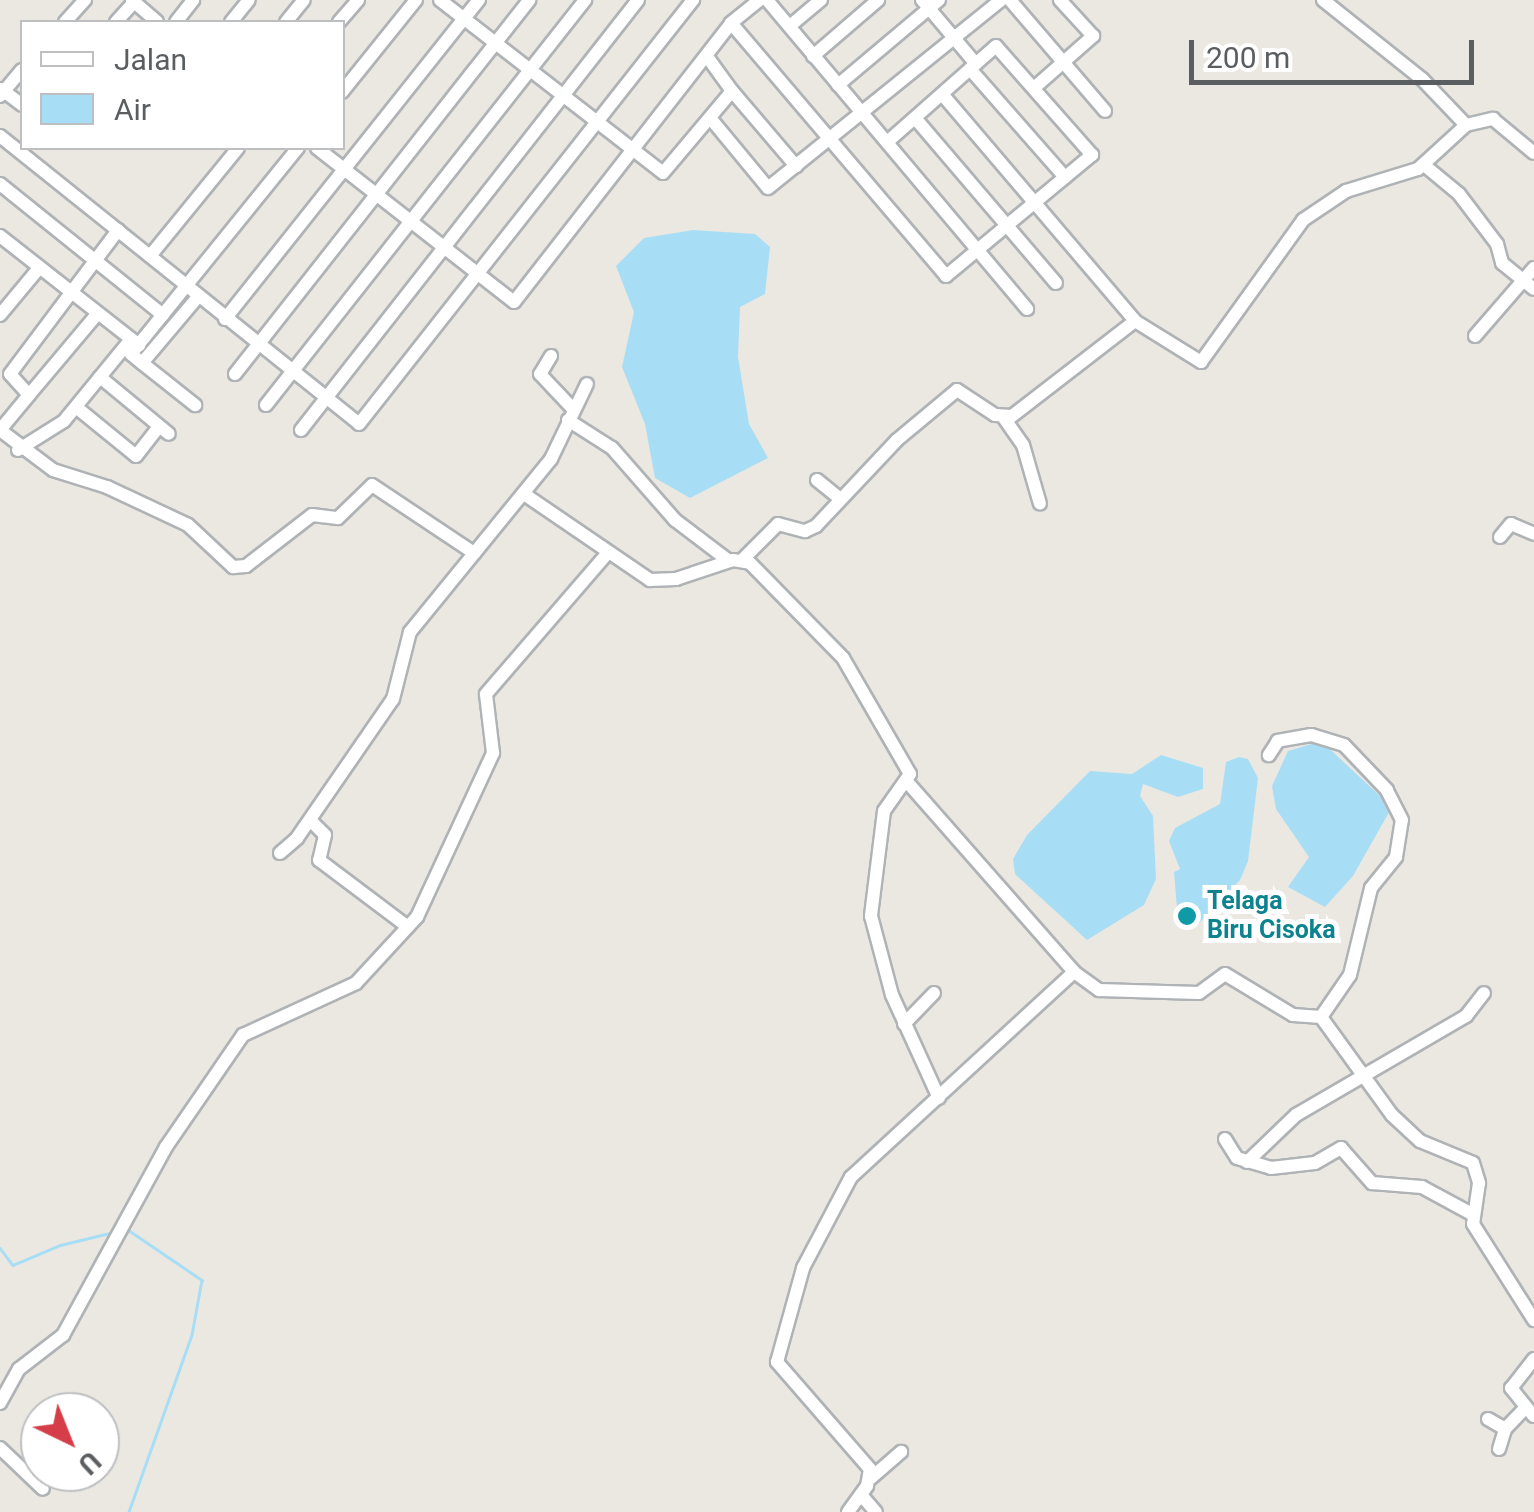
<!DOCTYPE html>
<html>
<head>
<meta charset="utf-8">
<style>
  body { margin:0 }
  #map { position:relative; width:1534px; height:1512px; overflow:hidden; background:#ebe8e2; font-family:Roboto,sans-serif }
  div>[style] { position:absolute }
  .water>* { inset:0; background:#a8def5 }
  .stream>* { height:2.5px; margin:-1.25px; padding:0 1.25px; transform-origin:1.25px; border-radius:1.25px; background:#a8def5 }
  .roads { filter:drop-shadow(2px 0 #afb3b6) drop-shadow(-2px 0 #afb3b6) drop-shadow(0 2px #afb3b6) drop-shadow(0 -2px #afb3b6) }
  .minor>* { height:12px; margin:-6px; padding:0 6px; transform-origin:6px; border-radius:6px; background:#fff }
  .dots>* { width:28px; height:28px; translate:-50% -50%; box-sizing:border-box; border:5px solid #fff; border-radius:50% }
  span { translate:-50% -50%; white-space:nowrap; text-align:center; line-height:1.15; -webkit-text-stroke:10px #fff; paint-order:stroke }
  .culture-label { font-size:25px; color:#0d838f; font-weight:700 }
  .left { translate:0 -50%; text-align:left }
  .legend { position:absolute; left:20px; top:20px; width:325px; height:130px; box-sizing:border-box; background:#fff; border:2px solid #bdbfc0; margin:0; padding:12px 18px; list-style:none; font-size:30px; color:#5a5e61 }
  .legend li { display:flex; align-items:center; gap:20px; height:50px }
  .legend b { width:50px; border:2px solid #bdbfc0 }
  .north { position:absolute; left:20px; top:1392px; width:100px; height:100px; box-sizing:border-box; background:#fff; border:2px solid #bdbfc0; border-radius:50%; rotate:137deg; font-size:28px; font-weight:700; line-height:40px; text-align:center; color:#5a5e61 }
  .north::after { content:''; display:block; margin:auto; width:35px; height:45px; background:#d53e48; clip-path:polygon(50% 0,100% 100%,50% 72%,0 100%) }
  .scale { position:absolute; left:1189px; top:40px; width:285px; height:45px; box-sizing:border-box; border:5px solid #5a5e61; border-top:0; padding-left:12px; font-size:30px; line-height:35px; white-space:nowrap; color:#5a5e61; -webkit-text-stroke:8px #fff; paint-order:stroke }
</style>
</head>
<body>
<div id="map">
  <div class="water">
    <div style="clip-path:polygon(693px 230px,755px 234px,770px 247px,765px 294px,740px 307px,738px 357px,749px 424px,768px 458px,690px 498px,655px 478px,645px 424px,622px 367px,634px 312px,616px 266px,644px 238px)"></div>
    <div style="clip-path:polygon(1321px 741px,1392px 807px,1353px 876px,1325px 907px,1288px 887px,1309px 857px,1276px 809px,1272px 786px,1288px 751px)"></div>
    <div style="clip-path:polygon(1161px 755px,1203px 768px,1203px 789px,1178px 797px,1143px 784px,1140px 796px,1153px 816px,1156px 879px,1144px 905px,1087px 940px,1015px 874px,1013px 859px,1027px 835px,1090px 771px,1132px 774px)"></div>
    <div style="clip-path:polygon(1239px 757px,1248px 759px,1258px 778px,1248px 861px,1240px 880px,1199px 923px,1178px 921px,1174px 872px,1180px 869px,1169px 841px,1175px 828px,1220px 804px,1226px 762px)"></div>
  </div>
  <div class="stream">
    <div style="left:127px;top:1229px;width:91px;rotate:34.2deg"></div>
    <div style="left:202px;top:1280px;width:56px;rotate:100.3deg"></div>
    <div style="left:192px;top:1335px;width:188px;rotate:109.6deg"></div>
    <div style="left:0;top:1248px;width:21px;rotate:53deg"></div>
    <div style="left:13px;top:1265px;width:51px;rotate:-23.1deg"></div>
    <div style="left:60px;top:1245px;width:56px;rotate:-13.5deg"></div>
  </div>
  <div class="roads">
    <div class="minor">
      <div style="left:132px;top:0;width:33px;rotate:41deg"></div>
      <div style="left:440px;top:0;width:282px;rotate:37.8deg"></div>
      <div style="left:663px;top:173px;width:107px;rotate:-49.9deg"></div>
      <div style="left:732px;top:91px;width:41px;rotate:-126deg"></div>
      <div style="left:767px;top:0;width:404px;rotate:49.9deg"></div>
      <div style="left:922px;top:0;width:82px;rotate:49.9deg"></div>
      <div style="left:1010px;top:0;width:146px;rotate:49.4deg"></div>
      <div style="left:1323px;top:0;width:127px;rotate:38.6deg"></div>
      <div style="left:1422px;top:79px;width:64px;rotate:46.3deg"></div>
      <div style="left:65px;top:22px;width:30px;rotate:-48deg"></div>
      <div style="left:116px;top:22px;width:27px;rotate:-48deg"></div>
      <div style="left:176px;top:22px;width:28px;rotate:-52deg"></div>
      <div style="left:231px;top:22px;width:28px;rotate:-51deg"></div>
      <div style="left:286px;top:22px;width:28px;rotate:-51deg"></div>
      <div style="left:339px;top:22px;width:29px;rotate:-49deg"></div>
      <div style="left:731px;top:23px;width:332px;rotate:49.6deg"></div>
      <div style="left:946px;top:276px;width:190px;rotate:-39.7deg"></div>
      <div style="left:1092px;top:155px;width:145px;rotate:-131.4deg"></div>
      <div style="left:996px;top:46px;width:145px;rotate:138.6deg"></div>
      <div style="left:791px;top:25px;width:39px;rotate:-40deg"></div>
      <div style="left:813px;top:56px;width:86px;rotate:-40.7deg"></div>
      <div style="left:970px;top:69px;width:144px;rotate:48.7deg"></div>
      <div style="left:838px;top:85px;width:132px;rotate:-40.1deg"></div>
      <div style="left:1034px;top:88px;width:79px;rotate:-41.4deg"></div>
      <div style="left:1093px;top:36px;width:49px;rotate:-132.5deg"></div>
      <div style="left:1px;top:89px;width:26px;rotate:37deg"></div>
      <div style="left:732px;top:91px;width:99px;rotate:49.5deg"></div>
      <div style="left:342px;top:92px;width:118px;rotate:-51.2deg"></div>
      <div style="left:942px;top:94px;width:298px;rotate:49.6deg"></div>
      <div style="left:0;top:96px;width:34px;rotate:-50deg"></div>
      <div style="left:915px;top:118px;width:217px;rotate:49.5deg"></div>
      <div style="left:711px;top:119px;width:89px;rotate:50.4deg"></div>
      <div style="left:768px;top:188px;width:299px;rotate:-38.9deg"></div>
      <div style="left:0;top:136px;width:460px;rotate:38.7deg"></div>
      <div style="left:359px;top:424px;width:540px;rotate:-51.77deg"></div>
      <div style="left:317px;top:148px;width:250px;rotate:38deg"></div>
      <div style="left:514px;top:302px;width:353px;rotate:-52.1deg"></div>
      <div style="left:731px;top:23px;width:36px;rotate:-39deg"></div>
      <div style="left:1424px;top:165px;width:45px;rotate:39.6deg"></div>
      <div style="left:1459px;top:194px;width:63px;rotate:52.8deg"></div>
      <div style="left:1497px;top:244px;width:20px;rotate:75deg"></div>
      <div style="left:1502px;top:263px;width:41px;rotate:39.1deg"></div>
      <div style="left:0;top:184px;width:209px;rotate:38.8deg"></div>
      <div style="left:0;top:236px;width:177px;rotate:38.1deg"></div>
      <div style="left:150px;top:256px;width:139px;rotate:-50.8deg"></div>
      <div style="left:197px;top:298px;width:85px;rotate:130.2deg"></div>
      <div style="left:142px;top:363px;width:14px;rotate:-141deg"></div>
      <div style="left:131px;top:354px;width:265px;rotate:-51deg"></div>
      <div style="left:0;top:315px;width:61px;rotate:-50.3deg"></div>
      <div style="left:225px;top:319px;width:408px;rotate:-51.5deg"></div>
      <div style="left:1475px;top:336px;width:90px;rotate:-49.1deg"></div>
      <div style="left:551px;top:356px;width:21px;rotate:121deg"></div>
      <div style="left:540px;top:374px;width:48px;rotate:46.7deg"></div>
      <div style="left:142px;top:363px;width:68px;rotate:38.4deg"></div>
      <div style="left:235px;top:374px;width:476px;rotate:-51.8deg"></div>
      <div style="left:100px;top:377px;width:89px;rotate:39.6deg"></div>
      <div style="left:29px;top:395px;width:107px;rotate:-49.9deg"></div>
      <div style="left:266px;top:405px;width:516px;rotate:-51.77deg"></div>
      <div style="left:76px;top:407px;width:77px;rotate:39.2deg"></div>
      <div style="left:136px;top:456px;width:37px;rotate:-52deg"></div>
      <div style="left:1004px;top:418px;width:33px;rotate:55deg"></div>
      <div style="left:1023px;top:445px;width:61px;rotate:73.9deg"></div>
      <div style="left:568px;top:420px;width:52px;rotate:32.5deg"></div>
      <div style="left:612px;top:448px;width:96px;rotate:48.8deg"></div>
      <div style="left:675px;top:520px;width:68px;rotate:37.2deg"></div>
      <div style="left:0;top:430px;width:66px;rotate:37deg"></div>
      <div style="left:53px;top:470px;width:57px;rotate:17.5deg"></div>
      <div style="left:107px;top:487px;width:89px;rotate:25.1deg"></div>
      <div style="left:188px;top:525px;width:62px;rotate:43deg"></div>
      <div style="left:233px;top:567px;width:13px;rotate:-4deg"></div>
      <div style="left:246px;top:566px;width:83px;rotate:-37.7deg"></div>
      <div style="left:312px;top:515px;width:26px;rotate:7deg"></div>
      <div style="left:338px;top:518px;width:47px;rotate:-44.1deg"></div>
      <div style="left:372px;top:485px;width:123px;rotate:33.7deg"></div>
      <div style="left:0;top:430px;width:45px;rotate:-50.4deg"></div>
      <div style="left:29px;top:395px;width:28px;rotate:-132deg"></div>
      <div style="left:10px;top:374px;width:180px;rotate:-53.1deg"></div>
      <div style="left:301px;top:430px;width:546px;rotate:-51.91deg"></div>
      <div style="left:18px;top:450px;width:54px;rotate:-32.2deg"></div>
      <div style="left:64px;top:421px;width:106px;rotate:-50.7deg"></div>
      <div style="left:817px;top:480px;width:28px;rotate:39deg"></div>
      <div style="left:524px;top:494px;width:153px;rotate:34.3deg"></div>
      <div style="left:650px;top:580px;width:26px;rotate:-2deg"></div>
      <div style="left:676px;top:579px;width:60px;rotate:-18.4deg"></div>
      <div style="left:733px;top:560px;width:17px;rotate:10deg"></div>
      <div style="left:750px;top:563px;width:133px;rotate:45.6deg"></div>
      <div style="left:843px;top:658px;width:134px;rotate:60deg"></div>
      <div style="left:910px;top:774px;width:45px;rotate:125.1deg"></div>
      <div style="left:884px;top:811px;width:106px;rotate:97.1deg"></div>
      <div style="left:871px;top:916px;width:82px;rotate:75.1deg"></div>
      <div style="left:892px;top:995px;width:113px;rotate:65.5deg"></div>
      <div style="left:1500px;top:537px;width:17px;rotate:-50deg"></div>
      <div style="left:1511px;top:524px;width:25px;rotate:23deg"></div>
      <div style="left:742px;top:560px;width:51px;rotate:-45deg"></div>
      <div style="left:778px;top:524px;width:28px;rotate:15deg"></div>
      <div style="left:805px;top:531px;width:12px;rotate:-24deg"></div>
      <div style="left:816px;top:526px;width:118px;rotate:-46.7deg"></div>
      <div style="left:897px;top:440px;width:78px;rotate:-39.8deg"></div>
      <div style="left:957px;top:390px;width:45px;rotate:33.3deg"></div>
      <div style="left:995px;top:415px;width:17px;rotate:3deg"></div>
      <div style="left:1012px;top:416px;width:155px;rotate:-37.7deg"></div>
      <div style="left:1135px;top:321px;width:78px;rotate:31.8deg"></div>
      <div style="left:1201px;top:362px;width:175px;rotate:-54.3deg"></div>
      <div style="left:1303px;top:220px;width:52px;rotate:-34deg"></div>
      <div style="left:1346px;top:191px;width:75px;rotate:-17deg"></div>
      <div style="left:1418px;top:169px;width:65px;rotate:-42.5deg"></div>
      <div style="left:1466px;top:125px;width:28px;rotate:-13deg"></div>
      <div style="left:1493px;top:119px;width:53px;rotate:39.7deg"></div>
      <div style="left:909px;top:784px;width:250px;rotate:48.7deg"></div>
      <div style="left:1074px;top:972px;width:31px;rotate:36deg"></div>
      <div style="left:1099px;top:990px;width:100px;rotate:1.7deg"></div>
      <div style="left:1199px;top:993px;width:32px;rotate:-36deg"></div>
      <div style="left:1225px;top:974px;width:79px;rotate:31.1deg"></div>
      <div style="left:1293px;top:1015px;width:28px;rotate:4deg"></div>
      <div style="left:1321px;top:1017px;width:51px;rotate:-55.4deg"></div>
      <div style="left:1350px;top:975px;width:89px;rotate:-76.4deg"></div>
      <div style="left:1371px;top:888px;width:40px;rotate:-51deg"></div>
      <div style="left:1396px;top:857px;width:37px;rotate:-81deg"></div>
      <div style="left:1402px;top:820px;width:34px;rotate:-117deg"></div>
      <div style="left:1387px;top:790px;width:62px;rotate:-133.7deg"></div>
      <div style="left:1344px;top:745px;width:34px;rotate:-163deg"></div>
      <div style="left:1311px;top:735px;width:34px;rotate:170deg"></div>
      <div style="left:1278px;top:741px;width:17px;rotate:123deg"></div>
      <div style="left:310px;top:820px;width:21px;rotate:45deg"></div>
      <div style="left:325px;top:835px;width:26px;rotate:103deg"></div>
      <div style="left:319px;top:860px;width:111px;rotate:37deg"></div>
      <div style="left:280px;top:853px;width:23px;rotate:-41deg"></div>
      <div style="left:297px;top:838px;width:169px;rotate:-55.4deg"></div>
      <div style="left:393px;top:699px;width:69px;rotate:-75.8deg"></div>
      <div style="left:410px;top:632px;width:223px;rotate:-50.8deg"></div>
      <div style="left:551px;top:459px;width:83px;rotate:-64.4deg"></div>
      <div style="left:1321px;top:1017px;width:121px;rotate:54.1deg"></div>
      <div style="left:1392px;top:1115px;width:38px;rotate:43deg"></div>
      <div style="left:1420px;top:1141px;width:57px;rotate:22.5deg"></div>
      <div style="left:1473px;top:1163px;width:21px;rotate:73deg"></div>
      <div style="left:1479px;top:1183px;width:41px;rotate:98.3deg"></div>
      <div style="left:1473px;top:1224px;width:114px;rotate:57.6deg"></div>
      <div style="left:904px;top:1024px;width:43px;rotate:-45.9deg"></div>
      <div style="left:1225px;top:1139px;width:22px;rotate:58deg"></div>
      <div style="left:1237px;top:1158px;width:35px;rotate:16deg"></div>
      <div style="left:1271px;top:1168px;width:44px;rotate:-6.5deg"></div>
      <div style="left:1315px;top:1163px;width:30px;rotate:-30deg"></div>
      <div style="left:1341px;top:1148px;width:47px;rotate:48.5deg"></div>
      <div style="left:1372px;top:1183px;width:50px;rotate:4.6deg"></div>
      <div style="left:1422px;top:1187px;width:57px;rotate:28.4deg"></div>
      <div style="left:1247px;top:1162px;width:68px;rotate:-43.8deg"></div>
      <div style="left:1296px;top:1115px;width:197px;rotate:-30.2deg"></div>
      <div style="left:1466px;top:1016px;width:29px;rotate:-52deg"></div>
      <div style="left:1534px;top:1359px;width:37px;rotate:128deg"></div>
      <div style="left:1511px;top:1388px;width:36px;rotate:51deg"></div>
      <div style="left:0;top:1403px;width:39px;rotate:-61deg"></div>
      <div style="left:19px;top:1369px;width:56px;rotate:-37.7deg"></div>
      <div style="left:63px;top:1335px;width:214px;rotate:-61.3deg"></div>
      <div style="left:166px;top:1147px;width:136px;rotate:-55.5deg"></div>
      <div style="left:243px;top:1035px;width:124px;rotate:-24.7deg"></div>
      <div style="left:356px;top:983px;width:90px;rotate:-47.3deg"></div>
      <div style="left:417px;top:917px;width:181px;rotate:-65.1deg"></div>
      <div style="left:493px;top:753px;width:59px;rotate:-96.8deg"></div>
      <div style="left:486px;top:694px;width:185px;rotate:-49.2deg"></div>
      <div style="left:1488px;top:1419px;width:20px;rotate:30deg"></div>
      <div style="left:1505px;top:1429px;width:29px;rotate:-46deg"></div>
      <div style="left:0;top:1448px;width:59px;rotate:43.6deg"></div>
      <div style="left:1499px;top:1449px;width:21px;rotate:-73deg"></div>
      <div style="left:871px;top:1478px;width:40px;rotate:-41deg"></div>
      <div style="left:862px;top:1496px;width:21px;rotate:49deg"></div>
      <div style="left:848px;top:1512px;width:32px;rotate:-54deg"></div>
      <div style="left:867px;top:1486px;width:17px;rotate:-80deg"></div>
      <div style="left:870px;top:1469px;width:142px;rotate:-131deg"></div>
      <div style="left:777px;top:1362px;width:98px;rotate:-74.5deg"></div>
      <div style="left:803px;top:1268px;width:103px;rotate:-62.2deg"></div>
      <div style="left:851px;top:1177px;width:303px;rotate:-42.6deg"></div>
    </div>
  </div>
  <div class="dots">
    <div style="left:1187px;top:916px;background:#0f9aa8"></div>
  </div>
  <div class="culture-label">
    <span class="left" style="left:1207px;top:916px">Telaga<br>Biru Cisoka</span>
  </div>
  <ul class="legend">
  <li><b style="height:12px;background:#fff"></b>Jalan</li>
  <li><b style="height:28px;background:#a8def5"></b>Air</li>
  </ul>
  <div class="north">U</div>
  <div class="scale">200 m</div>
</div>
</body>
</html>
